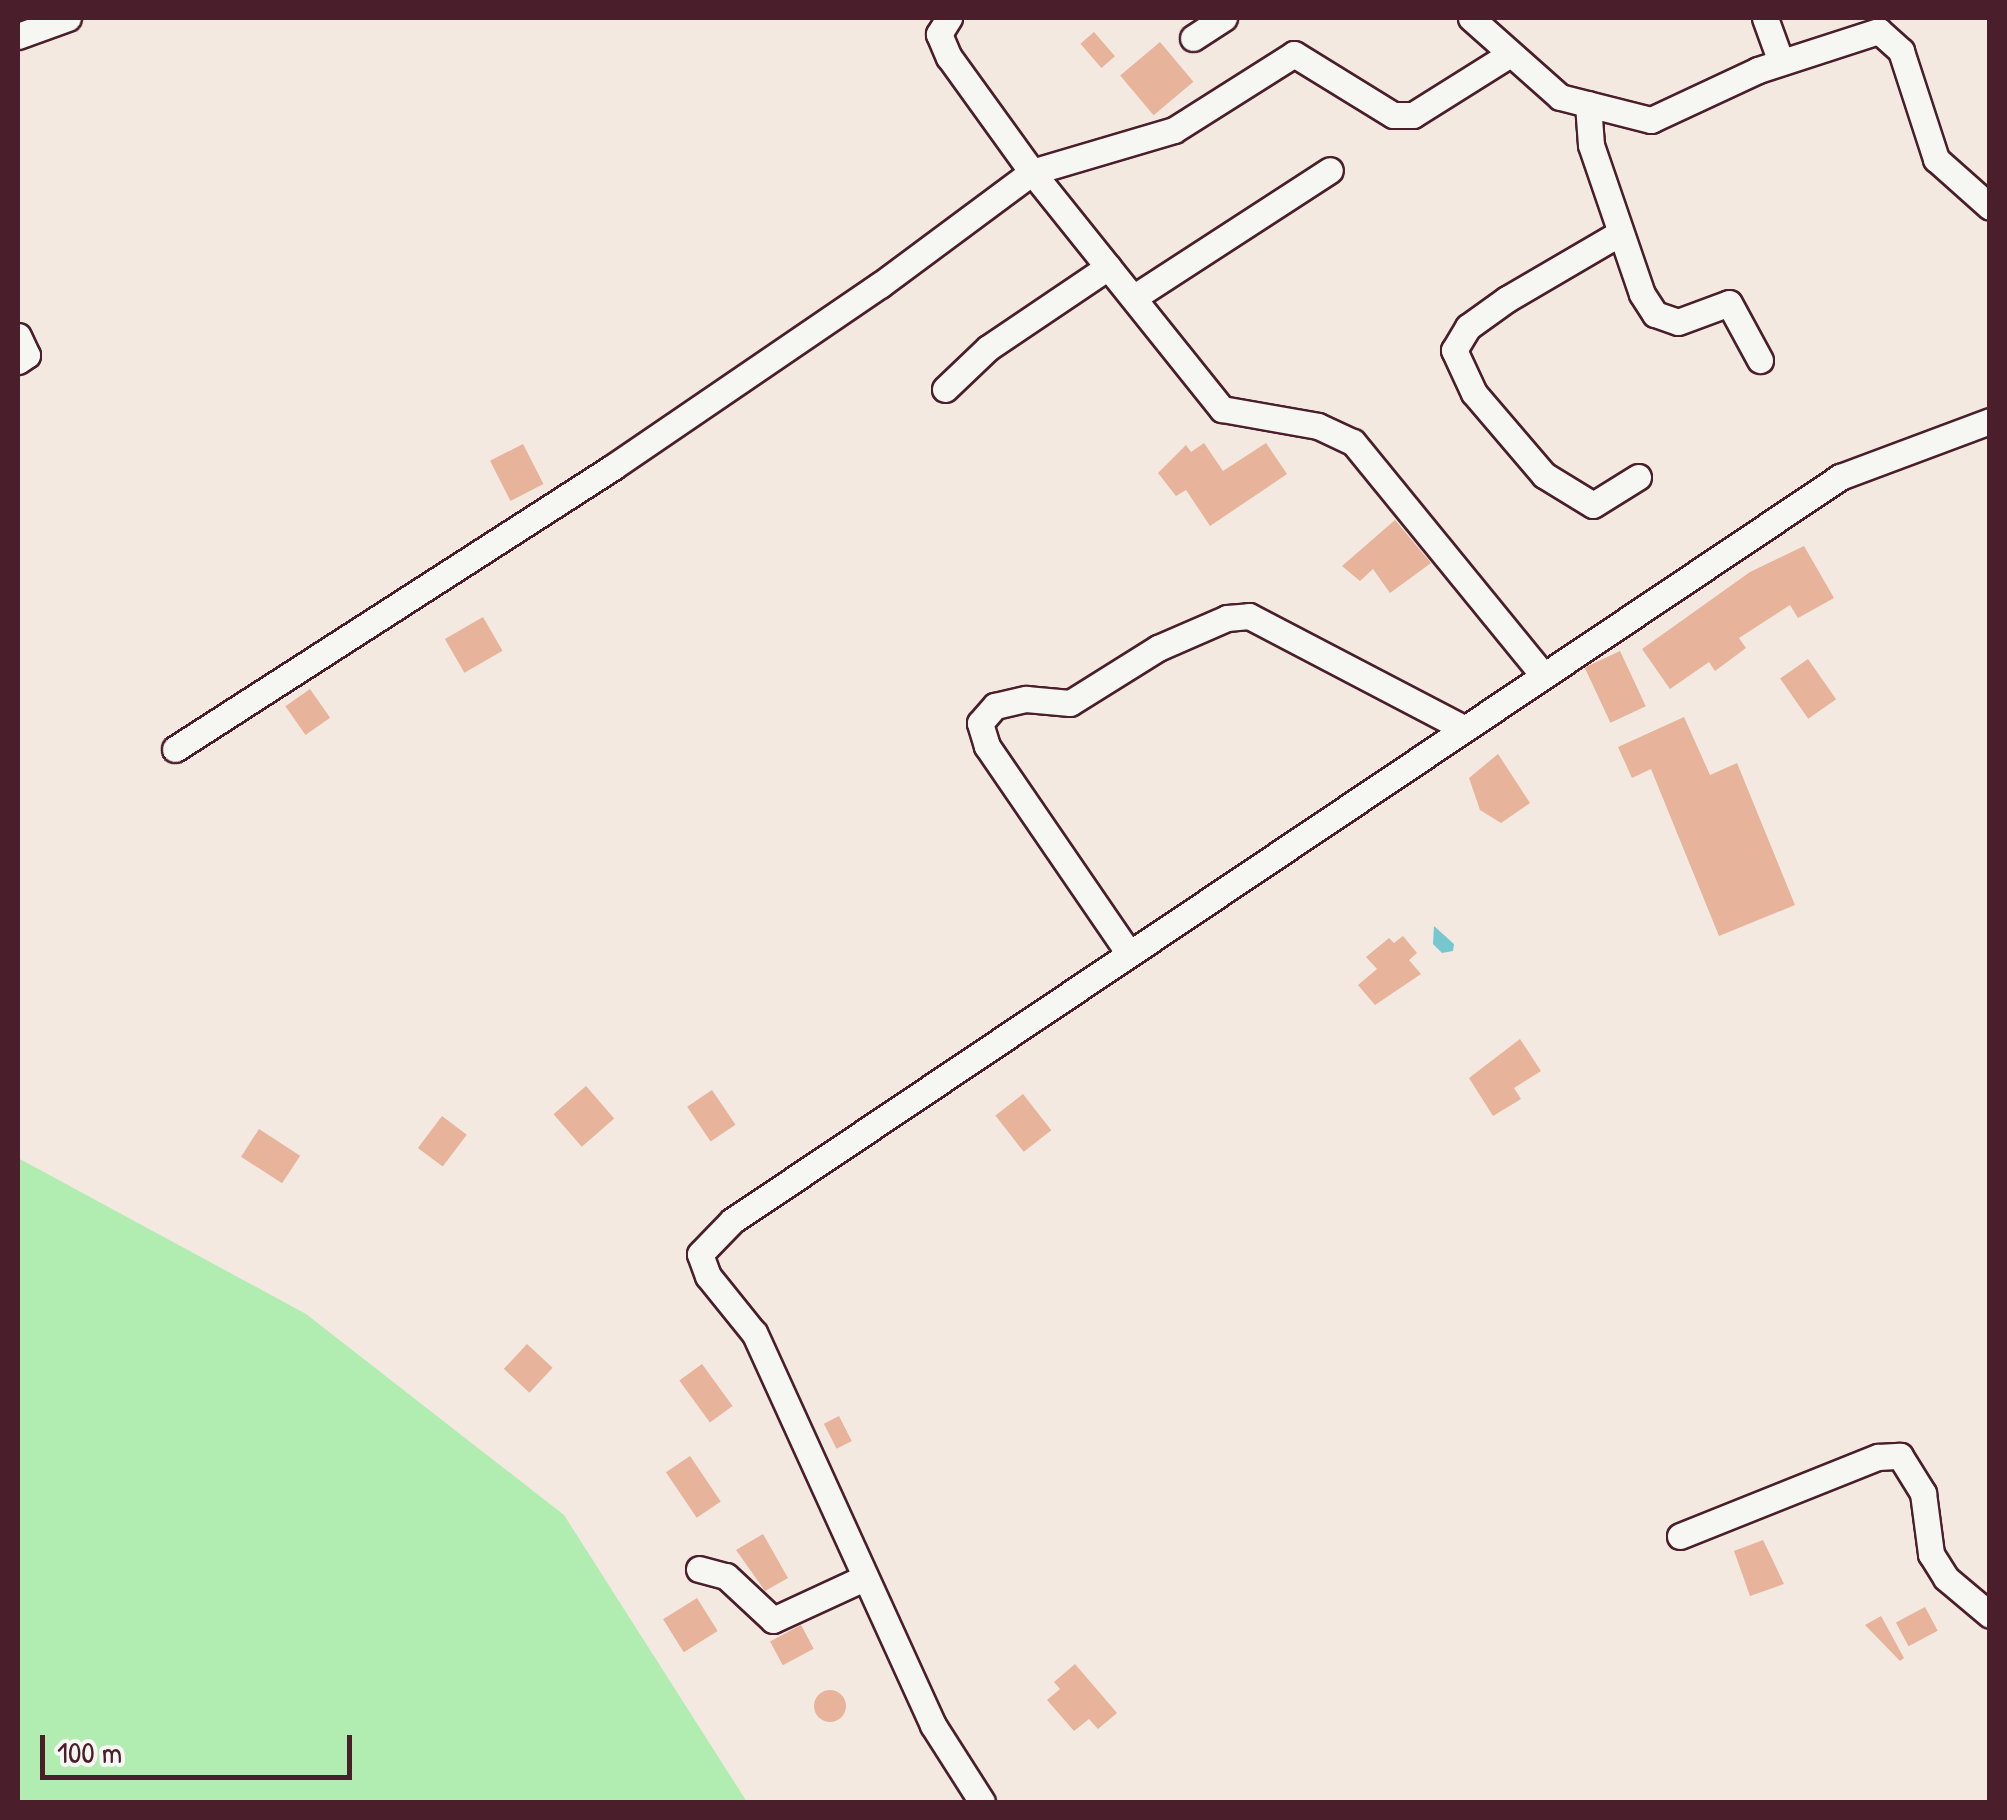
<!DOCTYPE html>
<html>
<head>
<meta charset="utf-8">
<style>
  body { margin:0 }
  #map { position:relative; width:2007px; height:1820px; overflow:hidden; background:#f3e9e0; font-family:"Patrick Hand",sans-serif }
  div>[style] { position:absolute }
  .green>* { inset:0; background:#b1ecb1 }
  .water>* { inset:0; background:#77c7d0 }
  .building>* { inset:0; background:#e7b39a; transform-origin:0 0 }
  .round { border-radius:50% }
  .roads { filter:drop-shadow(2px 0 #4a1f2b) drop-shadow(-2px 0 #4a1f2b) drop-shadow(0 2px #4a1f2b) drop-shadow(0 -2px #4a1f2b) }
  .street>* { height:25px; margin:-12.5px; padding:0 12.5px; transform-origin:12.5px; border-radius:12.5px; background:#f6f6f2 }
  span { translate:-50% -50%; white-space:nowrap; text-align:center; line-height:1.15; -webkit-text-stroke:9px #f6f6f2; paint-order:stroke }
  .frame { position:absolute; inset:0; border:20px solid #4a1f2b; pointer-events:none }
  .scale { position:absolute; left:40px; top:1735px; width:312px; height:45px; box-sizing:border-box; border:5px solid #4a1f2b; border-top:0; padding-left:12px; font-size:30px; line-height:35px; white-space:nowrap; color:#4a1f2b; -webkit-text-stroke:8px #f6f6f2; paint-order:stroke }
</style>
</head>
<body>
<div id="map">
  <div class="green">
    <div style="clip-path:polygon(18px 1158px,306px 1314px,564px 1515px,747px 1802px,18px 1802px)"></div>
  </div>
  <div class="water">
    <div style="clip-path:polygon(1434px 926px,1454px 944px,1453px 951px,1442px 953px,1433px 944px)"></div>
  </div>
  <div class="building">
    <div style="left:1094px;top:32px;width:32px;height:18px;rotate:49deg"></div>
    <div style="left:1160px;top:42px;width:52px;height:52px;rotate:50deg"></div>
    <div style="clip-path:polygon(1204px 443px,1223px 471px,1266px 443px,1287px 474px,1210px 526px,1186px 490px,1176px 496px,1158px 473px,1186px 445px,1191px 452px)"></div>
    <div style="left:523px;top:444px;width:45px;height:37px;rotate:63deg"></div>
    <div style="clip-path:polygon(1395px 520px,1431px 563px,1390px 593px,1373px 569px,1360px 581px,1342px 566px)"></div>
    <div style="clip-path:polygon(1804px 546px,1834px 598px,1798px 618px,1790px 605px,1739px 638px,1746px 648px,1715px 671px,1709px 662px,1670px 689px,1642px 649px,1750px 572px)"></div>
    <div style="left:483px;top:617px;width:39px;height:44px;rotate:60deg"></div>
    <div style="left:1620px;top:651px;width:61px;height:39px;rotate:65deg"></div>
    <div style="left:1808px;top:659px;width:49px;height:34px;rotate:55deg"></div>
    <div style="left:310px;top:689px;width:35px;height:30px;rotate:55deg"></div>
    <div style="clip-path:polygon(1684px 717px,1710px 775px,1737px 763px,1795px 905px,1719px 936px,1651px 769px,1632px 778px,1618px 747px)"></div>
    <div style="clip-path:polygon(1498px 754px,1530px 803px,1501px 823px,1480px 810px,1469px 778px)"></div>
    <div style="clip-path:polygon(1403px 936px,1417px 953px,1409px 960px,1421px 974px,1375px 1005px,1358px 985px,1377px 969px,1366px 957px,1389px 938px,1394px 943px)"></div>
    <div style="clip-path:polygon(1520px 1039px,1541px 1071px,1514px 1088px,1521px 1099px,1493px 1116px,1469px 1078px)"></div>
    <div style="left:586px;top:1086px;width:43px;height:43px;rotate:49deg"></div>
    <div style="left:712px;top:1090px;width:42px;height:30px;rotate:56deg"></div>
    <div style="left:1023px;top:1094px;width:46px;height:35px;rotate:52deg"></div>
    <div style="left:442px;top:1116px;width:31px;height:40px;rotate:37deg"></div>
    <div style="left:259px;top:1129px;width:49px;height:33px;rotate:33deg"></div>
    <div style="left:527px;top:1344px;width:35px;height:34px;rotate:43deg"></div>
    <div style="left:702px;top:1364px;width:52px;height:28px;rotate:54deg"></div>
    <div style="left:839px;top:1416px;width:28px;height:17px;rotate:63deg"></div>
    <div style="left:690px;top:1456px;width:55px;height:29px;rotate:56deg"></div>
    <div style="clip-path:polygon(763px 1534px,788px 1578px,765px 1591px,736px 1550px)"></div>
    <div style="clip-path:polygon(1763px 1540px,1784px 1584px,1750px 1596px,1734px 1551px)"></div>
    <div style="left:697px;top:1598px;width:39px;height:40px;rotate:58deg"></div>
    <div style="left:1925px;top:1607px;width:27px;height:33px;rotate:62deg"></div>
    <div style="clip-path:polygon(1881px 1616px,1904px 1658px,1900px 1661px,1865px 1625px)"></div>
    <div style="left:801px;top:1625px;width:27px;height:35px;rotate:62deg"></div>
    <div style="clip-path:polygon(1075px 1664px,1117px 1713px,1098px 1729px,1089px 1719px,1074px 1731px,1047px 1700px,1060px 1689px,1054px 1682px)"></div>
    <div class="round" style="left:814px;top:1690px;width:32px;height:32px"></div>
  </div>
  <div class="roads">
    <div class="street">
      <div style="left:949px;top:18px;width:19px;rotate:122deg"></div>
      <div style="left:939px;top:34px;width:25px;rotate:67deg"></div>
      <div style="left:949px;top:57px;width:142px;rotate:54.2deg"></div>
      <div style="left:1032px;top:172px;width:304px;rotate:51.3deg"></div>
      <div style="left:1222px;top:409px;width:97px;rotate:10deg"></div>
      <div style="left:1318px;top:426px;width:38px;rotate:25deg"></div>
      <div style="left:1353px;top:442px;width:299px;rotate:50.8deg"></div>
      <div style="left:1471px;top:18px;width:119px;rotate:41.6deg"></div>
      <div style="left:1560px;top:97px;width:94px;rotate:14.2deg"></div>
      <div style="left:1651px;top:120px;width:118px;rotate:-25deg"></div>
      <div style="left:1758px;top:70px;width:127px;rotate:-17.9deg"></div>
      <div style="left:1879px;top:31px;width:30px;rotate:42deg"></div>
      <div style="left:1901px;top:51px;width:114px;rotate:72deg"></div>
      <div style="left:1936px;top:159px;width:72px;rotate:41.6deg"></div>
      <div style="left:1765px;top:18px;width:47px;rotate:70deg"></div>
      <div style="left:18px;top:36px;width:53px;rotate:-19.8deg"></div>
      <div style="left:1193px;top:38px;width:37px;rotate:-33deg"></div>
      <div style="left:1588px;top:104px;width:41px;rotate:85.8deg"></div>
      <div style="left:1591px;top:145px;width:157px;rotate:71.1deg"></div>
      <div style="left:1642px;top:294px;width:24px;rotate:57deg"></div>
      <div style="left:1655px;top:314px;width:24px;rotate:19deg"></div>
      <div style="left:1678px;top:322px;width:54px;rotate:-20.4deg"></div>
      <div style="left:1729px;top:303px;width:65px;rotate:61.5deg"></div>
      <div style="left:1620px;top:233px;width:131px;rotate:149.7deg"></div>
      <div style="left:1507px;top:299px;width:48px;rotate:144.3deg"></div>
      <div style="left:1468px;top:327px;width:27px;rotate:121deg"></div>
      <div style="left:1454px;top:350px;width:47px;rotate:65.1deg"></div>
      <div style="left:1474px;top:393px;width:108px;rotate:49.5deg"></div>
      <div style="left:1544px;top:475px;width:57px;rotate:31.5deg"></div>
      <div style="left:1593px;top:505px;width:53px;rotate:-31.9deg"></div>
      <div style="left:1136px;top:296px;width:231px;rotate:-33deg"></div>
      <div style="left:18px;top:336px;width:21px;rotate:65deg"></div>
      <div style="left:27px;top:355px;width:11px;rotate:146deg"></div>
      <div style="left:945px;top:389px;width:59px;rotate:-43.6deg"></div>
      <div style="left:988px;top:348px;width:145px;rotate:-34deg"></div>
      <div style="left:175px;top:749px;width:521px;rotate:-32.77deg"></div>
      <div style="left:613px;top:467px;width:323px;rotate:-34.3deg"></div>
      <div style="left:880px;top:285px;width:189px;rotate:-36.6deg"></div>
      <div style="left:1032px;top:172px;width:148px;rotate:-16.5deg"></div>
      <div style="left:1174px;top:130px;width:142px;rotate:-32.3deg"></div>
      <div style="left:1294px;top:54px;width:116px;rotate:31.6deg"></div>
      <div style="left:1393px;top:115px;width:20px"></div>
      <div style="left:1413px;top:115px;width:111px;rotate:-32.1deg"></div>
      <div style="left:1128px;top:952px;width:250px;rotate:-124.4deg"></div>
      <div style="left:987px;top:746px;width:24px;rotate:-107deg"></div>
      <div style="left:980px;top:723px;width:23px;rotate:-49deg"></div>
      <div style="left:995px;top:706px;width:32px;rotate:-13deg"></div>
      <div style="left:1026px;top:699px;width:44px;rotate:5.2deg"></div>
      <div style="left:1070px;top:703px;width:104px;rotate:-32deg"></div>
      <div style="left:1158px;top:648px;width:75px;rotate:-23.5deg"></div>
      <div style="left:1227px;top:618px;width:22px;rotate:-5deg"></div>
      <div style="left:1249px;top:616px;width:242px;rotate:27.6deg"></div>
      <div style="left:1680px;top:1536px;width:213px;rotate:-21.8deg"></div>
      <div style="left:1878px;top:1457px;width:22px;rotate:-3deg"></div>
      <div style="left:1900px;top:1456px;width:44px;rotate:58.1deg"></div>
      <div style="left:1923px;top:1493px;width:62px;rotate:82.5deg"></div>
      <div style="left:1931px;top:1554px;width:28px;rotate:58deg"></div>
      <div style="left:1946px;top:1578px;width:57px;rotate:40.1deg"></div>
      <div style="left:699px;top:1569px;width:28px;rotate:15deg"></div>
      <div style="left:726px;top:1576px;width:64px;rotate:43.1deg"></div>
      <div style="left:773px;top:1620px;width:100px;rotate:-24.8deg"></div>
      <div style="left:982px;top:1802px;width:91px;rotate:-122.5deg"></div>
      <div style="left:933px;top:1725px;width:431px;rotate:-114.5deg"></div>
      <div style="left:754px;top:1333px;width:73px;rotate:-128.9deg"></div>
      <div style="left:708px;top:1276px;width:23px;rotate:-110deg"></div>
      <div style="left:700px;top:1254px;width:46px;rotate:-45.9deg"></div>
      <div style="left:732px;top:1221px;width:1335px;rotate:-33.88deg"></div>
      <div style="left:1840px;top:477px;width:160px;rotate:-20.5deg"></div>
    </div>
  </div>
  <div class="frame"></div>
  <div class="scale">100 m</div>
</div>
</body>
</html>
